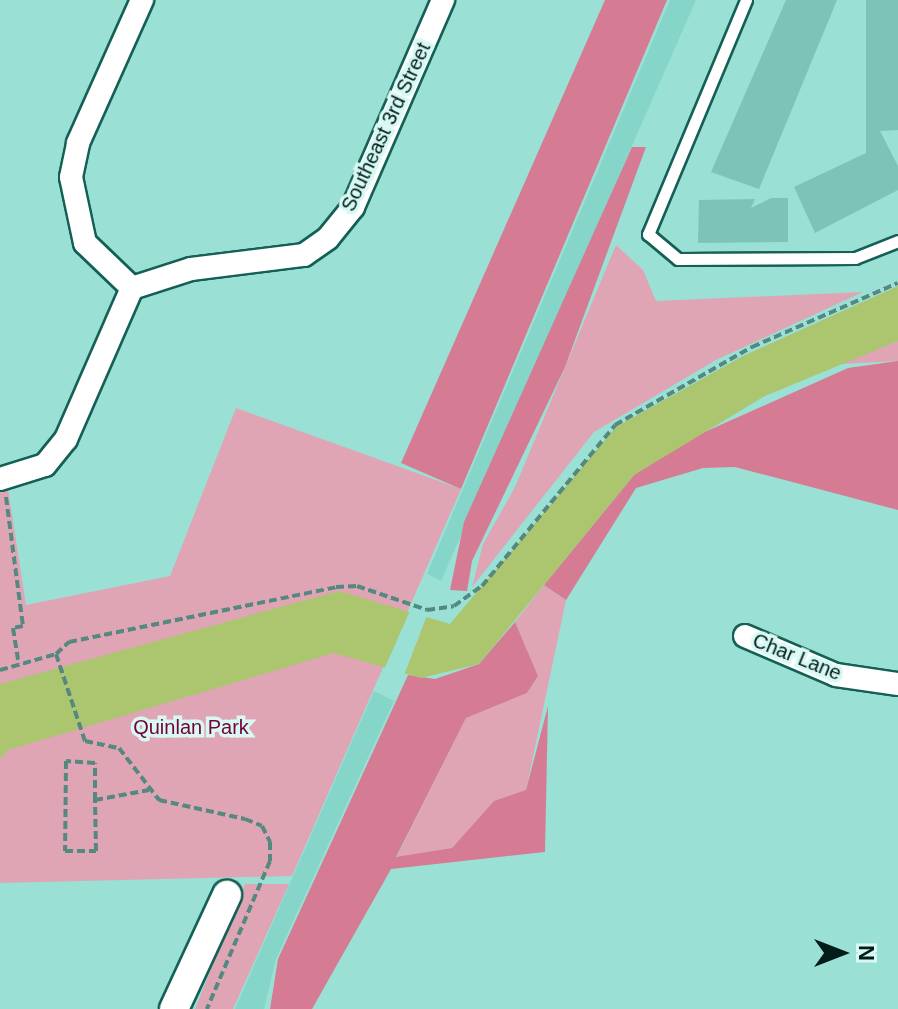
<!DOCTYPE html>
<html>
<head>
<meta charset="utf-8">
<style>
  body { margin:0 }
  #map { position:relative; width:898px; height:1009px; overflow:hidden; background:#9ae0d4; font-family:Helvetica,sans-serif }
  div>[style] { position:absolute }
  .built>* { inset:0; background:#85d6c9 }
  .green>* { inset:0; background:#e0a5b4 }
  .forest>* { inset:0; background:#d57b94 }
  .water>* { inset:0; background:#acc56f }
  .pier>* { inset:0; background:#9ae0d4 }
  .building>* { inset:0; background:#7ec3b7 }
  .path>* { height:4px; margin-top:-2px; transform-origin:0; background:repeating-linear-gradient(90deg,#558880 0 8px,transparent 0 12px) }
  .roads { filter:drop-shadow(2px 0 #145f56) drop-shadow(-2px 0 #145f56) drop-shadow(0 2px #145f56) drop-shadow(0 -2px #145f56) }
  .service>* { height:11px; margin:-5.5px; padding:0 5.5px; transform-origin:5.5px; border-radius:5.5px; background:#fff }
  .minor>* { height:22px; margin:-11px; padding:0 11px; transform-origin:11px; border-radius:11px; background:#fff }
  .tertiary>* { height:28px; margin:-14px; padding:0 14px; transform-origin:14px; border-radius:14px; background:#fff }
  span { translate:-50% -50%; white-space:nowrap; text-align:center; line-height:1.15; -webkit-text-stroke:7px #d8f9f3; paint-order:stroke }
  .street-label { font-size:20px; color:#011c19 }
  .park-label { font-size:20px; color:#740137 }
  .north { position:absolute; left:802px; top:913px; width:80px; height:80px; -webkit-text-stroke:6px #d8f9f3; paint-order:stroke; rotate:90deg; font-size:22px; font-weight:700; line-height:32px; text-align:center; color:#011c19 }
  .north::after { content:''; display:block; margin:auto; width:28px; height:36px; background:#011c19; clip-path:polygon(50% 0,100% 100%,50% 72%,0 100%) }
</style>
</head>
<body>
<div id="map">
  <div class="built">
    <div style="clip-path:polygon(670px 0,696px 0,441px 581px,427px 574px)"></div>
    <div style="clip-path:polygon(374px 691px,394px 701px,276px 959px,264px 1009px,235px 1009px)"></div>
  </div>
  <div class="green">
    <div style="clip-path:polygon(616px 245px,643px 270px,656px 301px,863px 292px,716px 360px,594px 432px,472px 587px,483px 544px,515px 487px)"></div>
    <div style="clip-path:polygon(898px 341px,898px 361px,840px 364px)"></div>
    <div style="clip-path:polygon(236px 408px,461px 489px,292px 876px,0 883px,0 488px,8px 489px,26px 605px,170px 576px)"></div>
    <div style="clip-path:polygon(544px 585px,566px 600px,526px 790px,514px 800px,494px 801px,452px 848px,396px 858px,466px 718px,527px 693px,538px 676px,515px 622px)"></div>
    <div style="clip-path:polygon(245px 884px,289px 884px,233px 1009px,195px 1009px)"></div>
  </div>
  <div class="forest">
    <div style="clip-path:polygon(605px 0,667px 0,461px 489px,401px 463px)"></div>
    <div style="clip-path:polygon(632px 147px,646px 147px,565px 367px,472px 561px,467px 591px,450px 590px,464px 522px)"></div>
    <div style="clip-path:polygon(898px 361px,898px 510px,735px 467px,703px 468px,636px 488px,566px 600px,544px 585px,634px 475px,689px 439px,848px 368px)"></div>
    <div style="clip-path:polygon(515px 622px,538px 676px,527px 693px,466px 718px,396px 857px,452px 848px,494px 801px,526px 790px,548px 706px,545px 852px,391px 869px,312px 1009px,270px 1009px,278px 959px,408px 675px,435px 679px,479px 664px)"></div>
  </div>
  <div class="water">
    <div style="clip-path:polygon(898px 286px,898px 341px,765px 396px,634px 475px,479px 664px,421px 678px,334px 653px,8px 750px,0 759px,0 684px,339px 591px,450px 624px,616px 427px,743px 356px)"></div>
  </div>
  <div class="pier">
    <div style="clip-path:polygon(412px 606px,428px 613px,403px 678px,383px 672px)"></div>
  </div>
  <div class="building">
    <div style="clip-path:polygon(786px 0,837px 0,759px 189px,711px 172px)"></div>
    <div style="clip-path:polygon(866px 0,898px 0,898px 130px,880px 131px,898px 166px,898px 190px,815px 233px,794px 187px,866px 153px)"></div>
    <div style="clip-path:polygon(771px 198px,788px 198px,788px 242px,698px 243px,699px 200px,755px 199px,751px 208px)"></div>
  </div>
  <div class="path">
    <div style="left:6px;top:497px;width:130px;rotate:82.5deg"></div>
    <div style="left:23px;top:626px;width:10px;rotate:169deg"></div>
    <div style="left:13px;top:628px;width:36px;rotate:81deg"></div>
    <div style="left:56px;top:654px;width:92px;rotate:71.6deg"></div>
    <div style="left:85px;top:741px;width:35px;rotate:12deg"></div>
    <div style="left:119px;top:748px;width:66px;rotate:52.4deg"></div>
    <div style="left:159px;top:800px;width:88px;rotate:12.5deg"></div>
    <div style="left:245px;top:819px;width:18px;rotate:22deg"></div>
    <div style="left:262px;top:826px;width:18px;rotate:63deg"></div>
    <div style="left:270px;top:842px;width:19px;rotate:90deg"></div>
    <div style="left:270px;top:861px;width:161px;rotate:113.1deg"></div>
    <div style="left:0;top:670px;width:58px;rotate:-15.9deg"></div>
    <div style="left:56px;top:654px;width:18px;rotate:-43deg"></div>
    <div style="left:69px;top:642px;width:273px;rotate:-11.6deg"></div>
    <div style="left:336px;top:587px;width:21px;rotate:-3deg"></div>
    <div style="left:357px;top:586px;width:74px;rotate:18.9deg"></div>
    <div style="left:427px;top:610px;width:27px;rotate:-8deg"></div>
    <div style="left:454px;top:606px;width:34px;rotate:-36deg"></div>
    <div style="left:482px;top:586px;width:209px;rotate:-50.4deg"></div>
    <div style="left:615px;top:425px;width:158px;rotate:-29.7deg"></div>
    <div style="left:752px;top:347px;width:159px;rotate:-23.7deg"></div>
    <div style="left:95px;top:800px;width:37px;rotate:-90deg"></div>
    <div style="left:95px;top:763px;width:29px;rotate:-176deg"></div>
    <div style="left:66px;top:761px;width:90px;rotate:90.6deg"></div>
    <div style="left:65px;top:851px;width:31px"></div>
    <div style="left:96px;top:851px;width:51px;rotate:-91.1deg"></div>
    <div style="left:95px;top:800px;width:55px;rotate:-10.5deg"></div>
  </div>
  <div class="roads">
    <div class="service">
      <div style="left:746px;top:0;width:254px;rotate:112.7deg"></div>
      <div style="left:648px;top:234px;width:39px;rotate:40deg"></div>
      <div style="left:678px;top:259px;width:177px;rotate:-0.3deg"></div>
      <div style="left:855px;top:258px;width:46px;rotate:-21.6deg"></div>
    </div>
    <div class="minor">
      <div style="left:132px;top:288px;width:62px;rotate:-17.9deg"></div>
      <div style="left:191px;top:269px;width:114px;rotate:-7.1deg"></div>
      <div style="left:304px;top:255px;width:29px;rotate:-35deg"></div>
      <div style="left:328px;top:238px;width:40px;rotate:-51deg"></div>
      <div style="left:353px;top:207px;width:226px;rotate:-66.5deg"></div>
      <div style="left:132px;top:288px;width:65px;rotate:-136.2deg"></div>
      <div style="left:85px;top:243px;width:67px;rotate:-102deg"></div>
      <div style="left:71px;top:177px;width:35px;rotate:-78deg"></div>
      <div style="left:78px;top:143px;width:157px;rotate:-65.9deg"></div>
      <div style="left:0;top:479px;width:47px;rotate:-17.3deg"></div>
      <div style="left:45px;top:465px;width:33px;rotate:-51deg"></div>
      <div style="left:66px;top:439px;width:165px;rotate:-66.4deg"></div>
      <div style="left:745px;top:636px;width:99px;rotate:23.2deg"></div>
      <div style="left:836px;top:675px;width:63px;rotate:8.3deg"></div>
    </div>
    <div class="tertiary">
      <div style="left:174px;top:1009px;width:126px;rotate:-65.1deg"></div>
    </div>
  </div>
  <div class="street-label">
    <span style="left:386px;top:127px;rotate:-65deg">Southeast 3rd Street</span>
    <span style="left:797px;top:657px;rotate:22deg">Char Lane</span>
  </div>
  <div class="park-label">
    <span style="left:191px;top:727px">Quinlan Park</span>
  </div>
  <div class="north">N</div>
</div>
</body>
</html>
